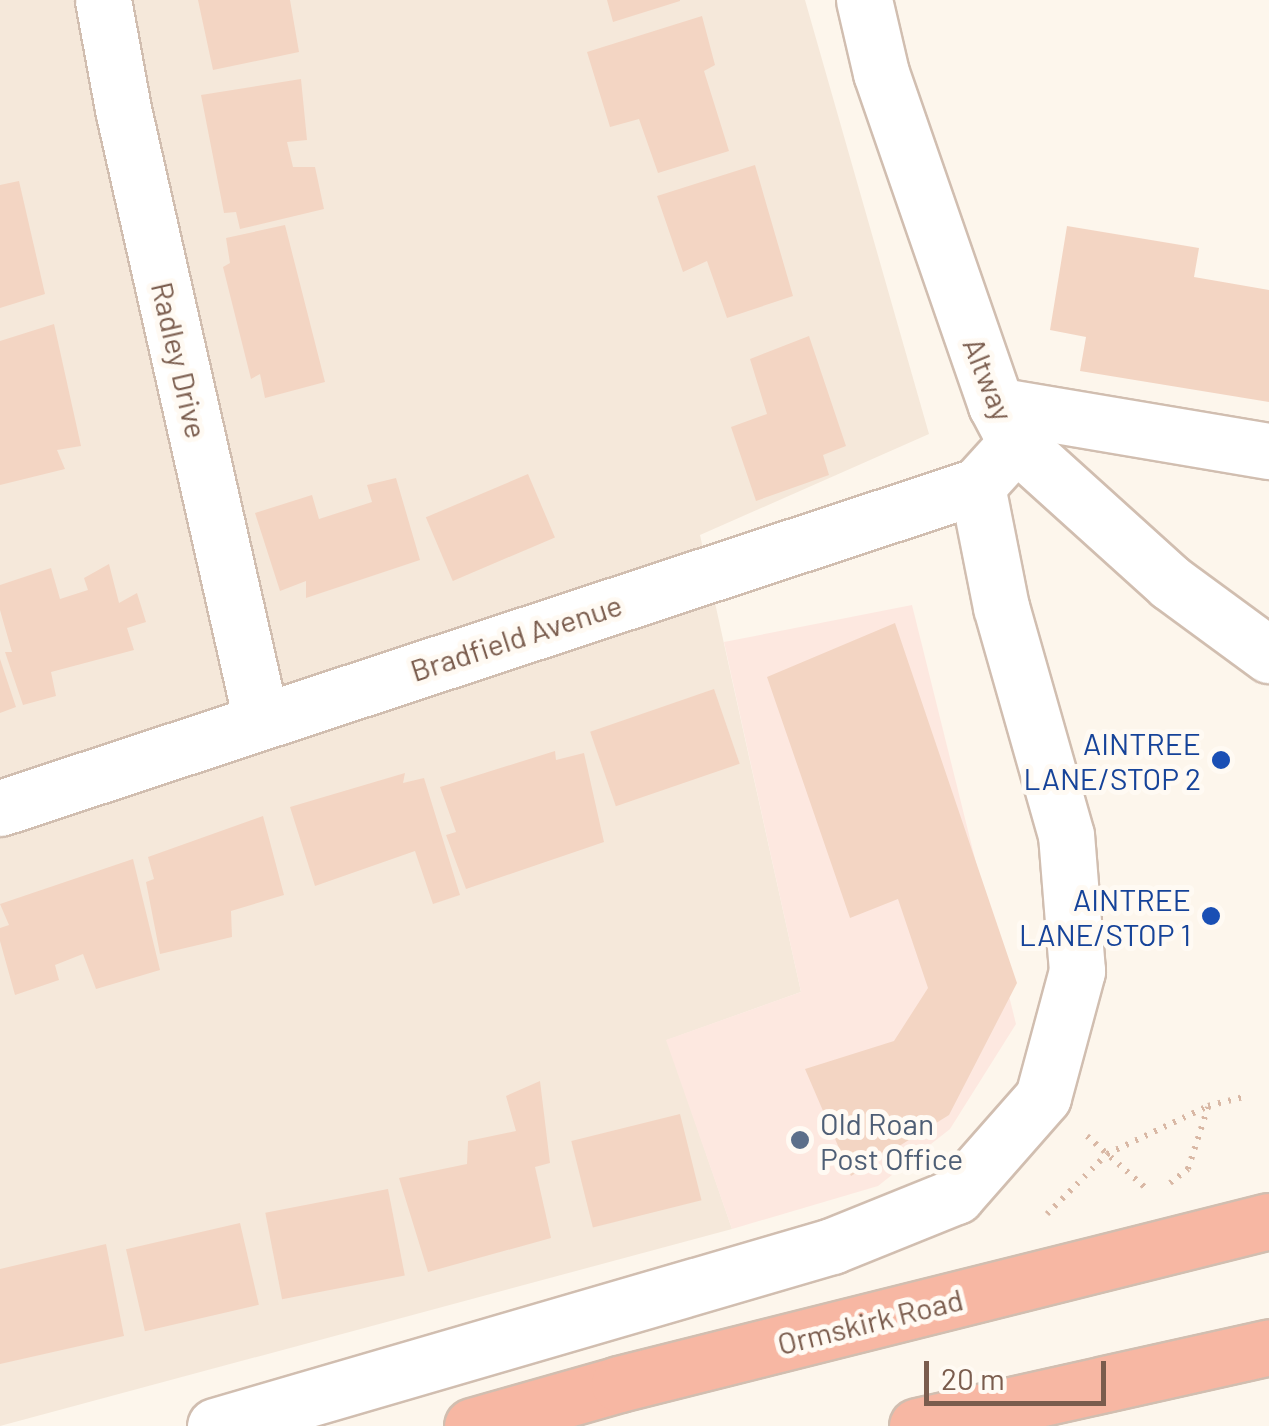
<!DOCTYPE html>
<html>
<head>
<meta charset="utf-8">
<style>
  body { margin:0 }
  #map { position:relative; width:1269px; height:1426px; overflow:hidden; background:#fdf6ec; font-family:Barlow,sans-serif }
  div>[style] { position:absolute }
  .residential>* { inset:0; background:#f5e8da }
  .commercial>* { inset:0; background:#fde8e0 }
  .building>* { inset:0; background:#f3d5c3; transform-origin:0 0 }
  .path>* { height:6px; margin-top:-3px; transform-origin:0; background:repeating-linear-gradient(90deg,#d9b8a5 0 2.5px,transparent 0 10.5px) }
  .roads { filter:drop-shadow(2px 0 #d1beb0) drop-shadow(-2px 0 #d1beb0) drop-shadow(0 2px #d1beb0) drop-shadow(0 -2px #d1beb0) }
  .minor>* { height:55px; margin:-27.5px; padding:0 27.5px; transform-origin:27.5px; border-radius:27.5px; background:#fff }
  .highway>* { height:55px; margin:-27.5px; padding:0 27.5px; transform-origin:27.5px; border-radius:27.5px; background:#f7b7a3 }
  .dots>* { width:28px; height:28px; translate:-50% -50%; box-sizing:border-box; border:5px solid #fffaf3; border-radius:50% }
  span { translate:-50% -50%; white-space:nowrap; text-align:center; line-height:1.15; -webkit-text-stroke:10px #fffaf3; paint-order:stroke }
  .street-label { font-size:30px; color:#7a5c4d }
  .transit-label { font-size:30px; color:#164399 }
  .right { translate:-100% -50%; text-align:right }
  .service-label { font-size:30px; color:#4e5e75 }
  .left { translate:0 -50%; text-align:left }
  .scale { position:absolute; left:924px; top:1361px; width:182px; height:45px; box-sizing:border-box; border:5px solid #7a5c4d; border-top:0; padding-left:12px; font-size:30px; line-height:35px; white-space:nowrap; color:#7a5c4d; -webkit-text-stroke:8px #fffaf3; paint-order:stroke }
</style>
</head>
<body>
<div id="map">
  <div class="residential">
    <div style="clip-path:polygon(0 0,805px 0,929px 434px,700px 535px,801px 992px,667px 1040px,732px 1229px,0 1426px)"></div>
  </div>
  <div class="commercial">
    <div style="clip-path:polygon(912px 605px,1016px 1024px,950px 1129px,878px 1186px,732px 1229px,666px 1040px,801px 992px,724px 642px)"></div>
  </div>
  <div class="building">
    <div style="clip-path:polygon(198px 0,290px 0,299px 52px,213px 70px)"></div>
    <div style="clip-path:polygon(607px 0,680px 0,680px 1px,613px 22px)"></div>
    <div style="clip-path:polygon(702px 16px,715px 65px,704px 71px,729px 151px,658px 173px,639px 119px,610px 127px,587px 52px)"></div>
    <div style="clip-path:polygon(301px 79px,307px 140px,287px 142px,293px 167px,315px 167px,324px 209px,240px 229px,236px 212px,224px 213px,201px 95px)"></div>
    <div style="clip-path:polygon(755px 165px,793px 296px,727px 318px,707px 261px,683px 272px,657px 196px)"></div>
    <div style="clip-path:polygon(19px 181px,45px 294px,0 308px,0 185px)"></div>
    <div style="clip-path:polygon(285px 225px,325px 382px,265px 398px,260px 374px,251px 379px,223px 267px,230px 263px,226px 238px)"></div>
    <div style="clip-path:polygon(1067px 226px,1199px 248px,1194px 277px,1269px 290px,1269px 402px,1080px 371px,1086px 337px,1050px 330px)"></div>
    <div style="clip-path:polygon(54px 324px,81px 446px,57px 450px,65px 469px,0 485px,0 341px)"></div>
    <div style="clip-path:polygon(809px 336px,846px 446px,823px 455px,829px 475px,756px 501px,731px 427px,767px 414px,750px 359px)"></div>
    <div style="left:528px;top:474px;width:69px;height:111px;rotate:67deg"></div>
    <div style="clip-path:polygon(396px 478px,420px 560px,306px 598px,306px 581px,280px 591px,255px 513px,312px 495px,319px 519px,372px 502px,367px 485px)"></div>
    <div style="clip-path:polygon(109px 564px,119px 603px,137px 593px,146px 622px,127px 628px,134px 650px,51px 672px,56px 696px,23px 705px,5px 652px,12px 652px,0 610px,0 585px,51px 568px,60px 599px,88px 590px,84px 578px)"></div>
    <div style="clip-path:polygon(895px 623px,1017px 983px,949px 1115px,851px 1176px,805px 1069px,894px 1041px,928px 988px,898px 899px,850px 918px,767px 677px)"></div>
    <div style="clip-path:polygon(0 659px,16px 707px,0 713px)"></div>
    <div style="left:714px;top:689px;width:79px;height:131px;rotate:71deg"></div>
    <div style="clip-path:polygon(555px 751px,556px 760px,584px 753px,604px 842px,466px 889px,446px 835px,456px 832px,440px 787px)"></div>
    <div style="clip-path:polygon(405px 773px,403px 783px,424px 778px,460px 895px,433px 904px,415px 851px,315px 886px,290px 807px)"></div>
    <div style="clip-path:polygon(263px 816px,284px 895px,231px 911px,232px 937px,160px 954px,146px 882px,154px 879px,148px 857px)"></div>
    <div style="clip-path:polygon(133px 859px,160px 970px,96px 989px,83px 954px,55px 965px,59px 980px,15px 995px,0 941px,0 928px,9px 925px,0 904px)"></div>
    <div style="clip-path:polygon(540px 1081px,550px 1163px,535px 1167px,551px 1238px,428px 1272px,399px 1178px,467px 1164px,468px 1141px,516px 1131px,506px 1096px)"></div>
    <div style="left:680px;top:1114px;width:89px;height:112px;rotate:76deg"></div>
    <div style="left:388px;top:1189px;width:88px;height:125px;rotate:79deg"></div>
    <div style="left:240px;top:1223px;width:84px;height:117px;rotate:77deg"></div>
    <div style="clip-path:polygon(106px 1244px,124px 1336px,0 1364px,0 1269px)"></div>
  </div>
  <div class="path">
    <div style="left:1087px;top:1136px;width:83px;rotate:41.6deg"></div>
    <div style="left:1170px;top:1183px;width:23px;rotate:-38deg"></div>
    <div style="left:1188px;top:1169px;width:65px;rotate:-72.1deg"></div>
    <div style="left:1047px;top:1214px;width:85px;rotate:-45deg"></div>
    <div style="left:1107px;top:1154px;width:112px;rotate:-25.4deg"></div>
    <div style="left:1208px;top:1106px;width:40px;rotate:-14.4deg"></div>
  </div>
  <div class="roads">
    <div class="minor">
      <div style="left:103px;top:0;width:111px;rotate:79.6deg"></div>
      <div style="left:123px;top:109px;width:626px;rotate:77.27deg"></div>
      <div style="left:864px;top:0;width:75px;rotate:76.9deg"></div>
      <div style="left:881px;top:73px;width:351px;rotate:70.9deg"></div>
      <div style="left:996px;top:405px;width:43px;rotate:62.2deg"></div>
      <div style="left:1016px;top:443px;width:209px;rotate:42.1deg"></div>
      <div style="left:1171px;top:583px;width:122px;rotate:36.3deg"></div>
      <div style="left:996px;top:405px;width:277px;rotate:9.6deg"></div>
      <div style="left:0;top:808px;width:1029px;rotate:-18.24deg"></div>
      <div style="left:977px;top:486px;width:58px;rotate:-47.8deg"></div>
      <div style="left:215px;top:1426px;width:643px;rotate:-16.26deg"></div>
      <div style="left:832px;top:1246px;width:134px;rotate:-22deg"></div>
      <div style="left:956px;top:1196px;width:132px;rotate:-48.7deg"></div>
      <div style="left:1043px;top:1097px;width:131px;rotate:-74.9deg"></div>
      <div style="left:1077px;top:971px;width:136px;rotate:-94.6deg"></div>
      <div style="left:1066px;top:835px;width:237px;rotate:-105.9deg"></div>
      <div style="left:1001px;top:607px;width:123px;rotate:-101.2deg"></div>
    </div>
    <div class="highway">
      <div style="left:472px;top:1426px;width:153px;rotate:-15.9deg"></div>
      <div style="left:619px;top:1384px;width:670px;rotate:-14.08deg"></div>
      <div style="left:917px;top:1426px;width:361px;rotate:-12.6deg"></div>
    </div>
  </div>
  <div class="dots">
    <div style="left:1221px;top:760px;background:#1a4fb4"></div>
    <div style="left:1211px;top:916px;background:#1a4fb4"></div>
    <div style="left:800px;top:1140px;background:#5c6f8a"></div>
  </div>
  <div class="street-label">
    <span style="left:180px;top:360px;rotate:77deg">Radley Drive</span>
    <span style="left:989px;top:379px;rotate:68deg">Altway</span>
    <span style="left:516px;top:637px;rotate:-18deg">Bradfield Avenue</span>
    <span style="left:870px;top:1321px;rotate:-14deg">Ormskirk Road</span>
  </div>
  <div class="transit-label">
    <span class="right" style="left:1201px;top:760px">AINTREE<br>LANE/STOP 2</span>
    <span class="right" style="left:1191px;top:916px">AINTREE<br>LANE/STOP 1</span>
  </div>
  <div class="service-label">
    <span class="left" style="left:820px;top:1140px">Old Roan<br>Post Office</span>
  </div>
  <div class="scale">20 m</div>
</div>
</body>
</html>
